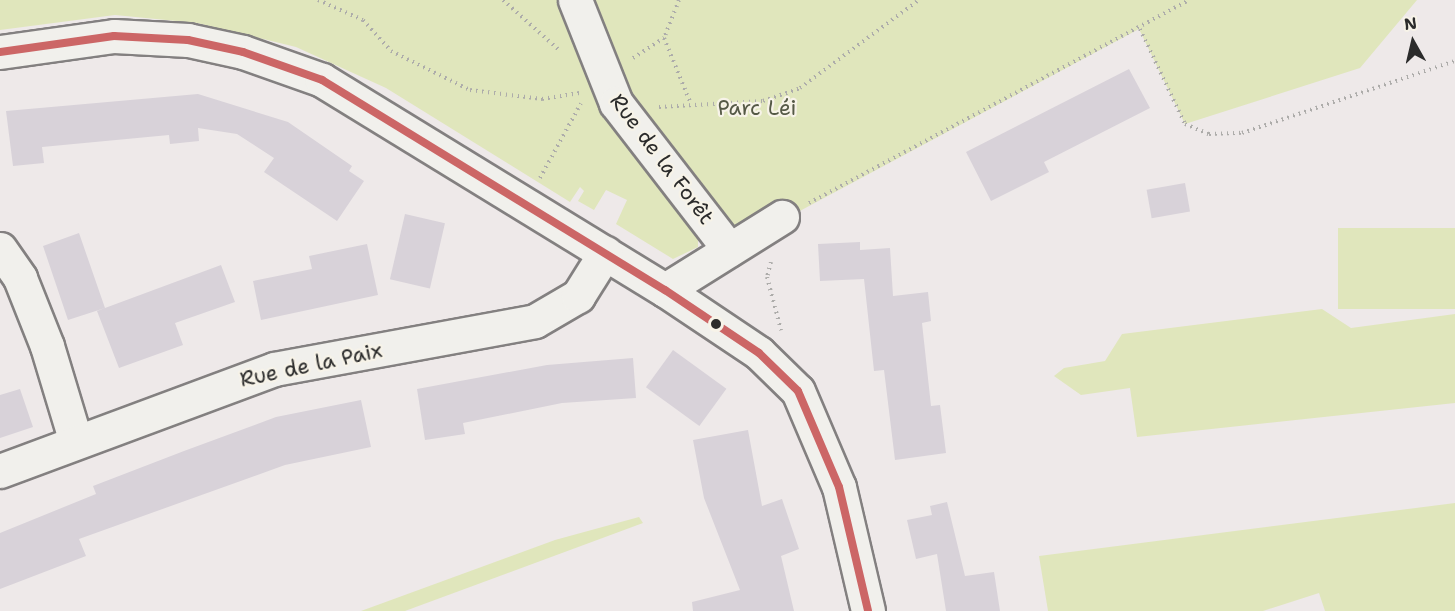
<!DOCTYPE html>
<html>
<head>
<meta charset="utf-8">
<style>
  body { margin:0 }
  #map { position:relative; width:1455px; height:611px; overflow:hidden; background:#eee9e9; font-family:"Shantell Sans",sans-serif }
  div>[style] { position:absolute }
  .green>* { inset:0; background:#e0e6bc; transform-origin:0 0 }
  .building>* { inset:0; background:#d8d2d9; transform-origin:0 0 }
  .path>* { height:4px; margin-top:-2px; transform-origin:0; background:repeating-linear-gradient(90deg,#adacaa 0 1.5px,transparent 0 6px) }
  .roads { filter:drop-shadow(2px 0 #838080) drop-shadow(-2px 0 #838080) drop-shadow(0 2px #838080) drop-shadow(0 -2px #838080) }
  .minor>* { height:33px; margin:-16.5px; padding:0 16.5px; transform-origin:16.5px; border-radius:16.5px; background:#f1f0ec }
  .bus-1>* { height:8px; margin:-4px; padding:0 4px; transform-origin:4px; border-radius:4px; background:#c66 }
  .dots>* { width:16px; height:16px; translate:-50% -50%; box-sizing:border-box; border:3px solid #f7f3e8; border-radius:50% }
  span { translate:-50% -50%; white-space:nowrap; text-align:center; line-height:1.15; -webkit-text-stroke:4.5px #f7f3e8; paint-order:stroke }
  .park-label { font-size:21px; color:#555946 }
  .street-label { font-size:21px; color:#2b2b2b }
  .north { position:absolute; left:1383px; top:12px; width:60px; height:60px; -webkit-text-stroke:4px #f7f3e8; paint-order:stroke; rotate:352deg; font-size:16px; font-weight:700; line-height:24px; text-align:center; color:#2b2b2b }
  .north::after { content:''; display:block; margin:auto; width:21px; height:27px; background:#2b2b2b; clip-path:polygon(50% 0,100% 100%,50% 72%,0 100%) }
</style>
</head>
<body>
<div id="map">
  <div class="green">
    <div style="clip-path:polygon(0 0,1417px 0,1360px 68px,1185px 124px,1139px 29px,729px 249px,698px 230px,698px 247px,673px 259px,616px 224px,627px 200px,606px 190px,594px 210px,578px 201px,584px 191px,580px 187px,570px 202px,386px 88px,296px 47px,197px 23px,115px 15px,0 30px)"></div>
    <div style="left:1455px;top:228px;width:81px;height:117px;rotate:90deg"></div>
    <div style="clip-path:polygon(1322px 309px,1351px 328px,1455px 314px,1455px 403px,1137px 437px,1130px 388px,1081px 395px,1054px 376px,1064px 368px,1105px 361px,1122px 334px)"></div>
    <div style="clip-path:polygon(1455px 503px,1455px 611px,1325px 611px,1319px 593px,1263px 611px,1048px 611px,1039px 556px)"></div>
    <div style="clip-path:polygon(639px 517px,643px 523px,405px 611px,361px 611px,555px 540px)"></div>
  </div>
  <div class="building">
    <div style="clip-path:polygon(1129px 69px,1150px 108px,1044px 162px,1049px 172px,991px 201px,966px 152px)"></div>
    <div style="clip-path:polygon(198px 94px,288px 122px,352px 166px,349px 171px,364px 181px,337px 221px,264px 172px,274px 158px,237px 134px,198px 128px,199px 141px,170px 144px,169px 135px,42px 147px,44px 163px,13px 166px,6px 111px)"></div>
    <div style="left:1185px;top:183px;width:29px;height:39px;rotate:80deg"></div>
    <div style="left:405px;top:214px;width:41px;height:67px;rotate:13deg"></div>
    <div style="clip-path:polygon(79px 233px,105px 308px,221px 265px,235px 302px,175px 323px,183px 345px,119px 368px,97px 311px,105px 308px,68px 320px,43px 246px)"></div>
    <div style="clip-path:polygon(860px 242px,860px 250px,890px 248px,893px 296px,928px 292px,931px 321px,922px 323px,931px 406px,940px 405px,946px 453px,895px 460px,884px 370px,874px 371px,864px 279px,820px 281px,818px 244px)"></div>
    <div style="clip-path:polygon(367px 244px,378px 295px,261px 320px,253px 281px,312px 269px,309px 256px)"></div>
    <div style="left:673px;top:350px;width:66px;height:46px;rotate:36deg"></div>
    <div style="clip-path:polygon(633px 358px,636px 398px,562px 403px,463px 423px,465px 434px,425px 440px,417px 389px,547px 365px)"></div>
    <div style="clip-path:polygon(20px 389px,33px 427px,0 438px,0 395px)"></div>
    <div style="clip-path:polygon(361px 400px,371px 447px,285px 465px,79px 539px,86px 556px,0 589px,0 533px,96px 494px,93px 486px,184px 451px,276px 417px)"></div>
    <div style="clip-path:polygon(748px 430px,762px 506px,782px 499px,799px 549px,781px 556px,794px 611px,693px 611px,692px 602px,740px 590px,704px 498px,693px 440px)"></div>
    <div style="clip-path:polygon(947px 502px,965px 576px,994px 572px,1000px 611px,946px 611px,937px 554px,916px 559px,907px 520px,932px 515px,930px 506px)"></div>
  </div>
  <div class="path">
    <div style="left:318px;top:0;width:49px;rotate:24deg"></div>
    <div style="left:363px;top:20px;width:42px;rotate:47.9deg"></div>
    <div style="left:391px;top:51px;width:88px;rotate:26.3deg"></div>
    <div style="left:470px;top:90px;width:73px;rotate:7.1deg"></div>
    <div style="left:542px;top:99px;width:38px;rotate:-9deg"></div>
    <div style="left:503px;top:0;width:74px;rotate:41.7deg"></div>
    <div style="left:679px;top:0;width:41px;rotate:111.5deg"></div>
    <div style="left:664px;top:38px;width:71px;rotate:67.8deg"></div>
    <div style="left:1140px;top:29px;width:105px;rotate:64.7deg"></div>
    <div style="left:1185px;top:124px;width:26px;rotate:23deg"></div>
    <div style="left:1209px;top:134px;width:33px;rotate:-2deg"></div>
    <div style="left:1242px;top:133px;width:225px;rotate:-18.7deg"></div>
    <div style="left:633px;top:58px;width:37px;rotate:-33deg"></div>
    <div style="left:659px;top:107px;width:104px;rotate:-3.3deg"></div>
    <div style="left:763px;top:101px;width:39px;rotate:-19deg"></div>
    <div style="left:800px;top:88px;width:148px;rotate:-36.5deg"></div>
    <div style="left:540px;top:178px;width:85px;rotate:-61.3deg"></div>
    <div style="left:809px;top:203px;width:431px;rotate:-28.1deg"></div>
    <div style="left:771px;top:262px;width:16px;rotate:105deg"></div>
    <div style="left:767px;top:277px;width:55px;rotate:75.2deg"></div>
  </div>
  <div class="roads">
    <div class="minor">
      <div style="left:575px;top:0;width:111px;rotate:68.3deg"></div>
      <div style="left:616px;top:103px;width:185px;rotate:52.3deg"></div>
      <div style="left:0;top:52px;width:115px;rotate:-8deg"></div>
      <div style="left:114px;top:36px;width:74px;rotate:3.1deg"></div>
      <div style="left:188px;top:40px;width:56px;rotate:12.3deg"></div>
      <div style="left:243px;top:52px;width:84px;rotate:19.5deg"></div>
      <div style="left:322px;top:80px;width:402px;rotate:31.5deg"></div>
      <div style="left:665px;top:290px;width:113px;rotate:33.8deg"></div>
      <div style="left:759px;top:353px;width:54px;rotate:44.3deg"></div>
      <div style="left:798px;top:391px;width:104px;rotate:66.9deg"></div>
      <div style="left:839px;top:487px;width:127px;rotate:76.8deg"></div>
      <div style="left:0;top:249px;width:35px;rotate:55deg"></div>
      <div style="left:20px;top:278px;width:73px;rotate:68.3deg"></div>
      <div style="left:47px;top:346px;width:100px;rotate:73.2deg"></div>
      <div style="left:665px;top:290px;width:138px;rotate:-32deg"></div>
      <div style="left:0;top:471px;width:292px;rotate:-20.4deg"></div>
      <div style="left:274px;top:369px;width:265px;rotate:-10.4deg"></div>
      <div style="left:535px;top:321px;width:50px;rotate:-30.2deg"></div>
      <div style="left:578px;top:296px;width:51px;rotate:-57.9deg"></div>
    </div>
  </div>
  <div class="bus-1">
    <div style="left:0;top:52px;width:115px;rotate:-8deg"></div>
    <div style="left:114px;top:36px;width:74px;rotate:3.1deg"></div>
    <div style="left:188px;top:40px;width:56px;rotate:12.3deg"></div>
    <div style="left:243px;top:52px;width:84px;rotate:19.5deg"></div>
    <div style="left:322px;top:80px;width:402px;rotate:31.5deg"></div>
    <div style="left:665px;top:290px;width:113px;rotate:33.8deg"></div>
    <div style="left:759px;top:353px;width:54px;rotate:44.3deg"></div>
    <div style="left:798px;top:391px;width:104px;rotate:66.9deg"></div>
    <div style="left:839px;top:487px;width:127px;rotate:76.8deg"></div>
  </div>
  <div class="dots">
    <div style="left:716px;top:324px;background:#2b2b2b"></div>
  </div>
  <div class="park-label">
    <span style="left:757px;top:108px">Parc Léi</span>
  </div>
  <div class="street-label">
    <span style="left:662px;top:159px;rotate:53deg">Rue de la Forêt</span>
    <span style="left:311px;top:365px;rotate:-12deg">Rue de la Paix</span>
  </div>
  <div class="north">N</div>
</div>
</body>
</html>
